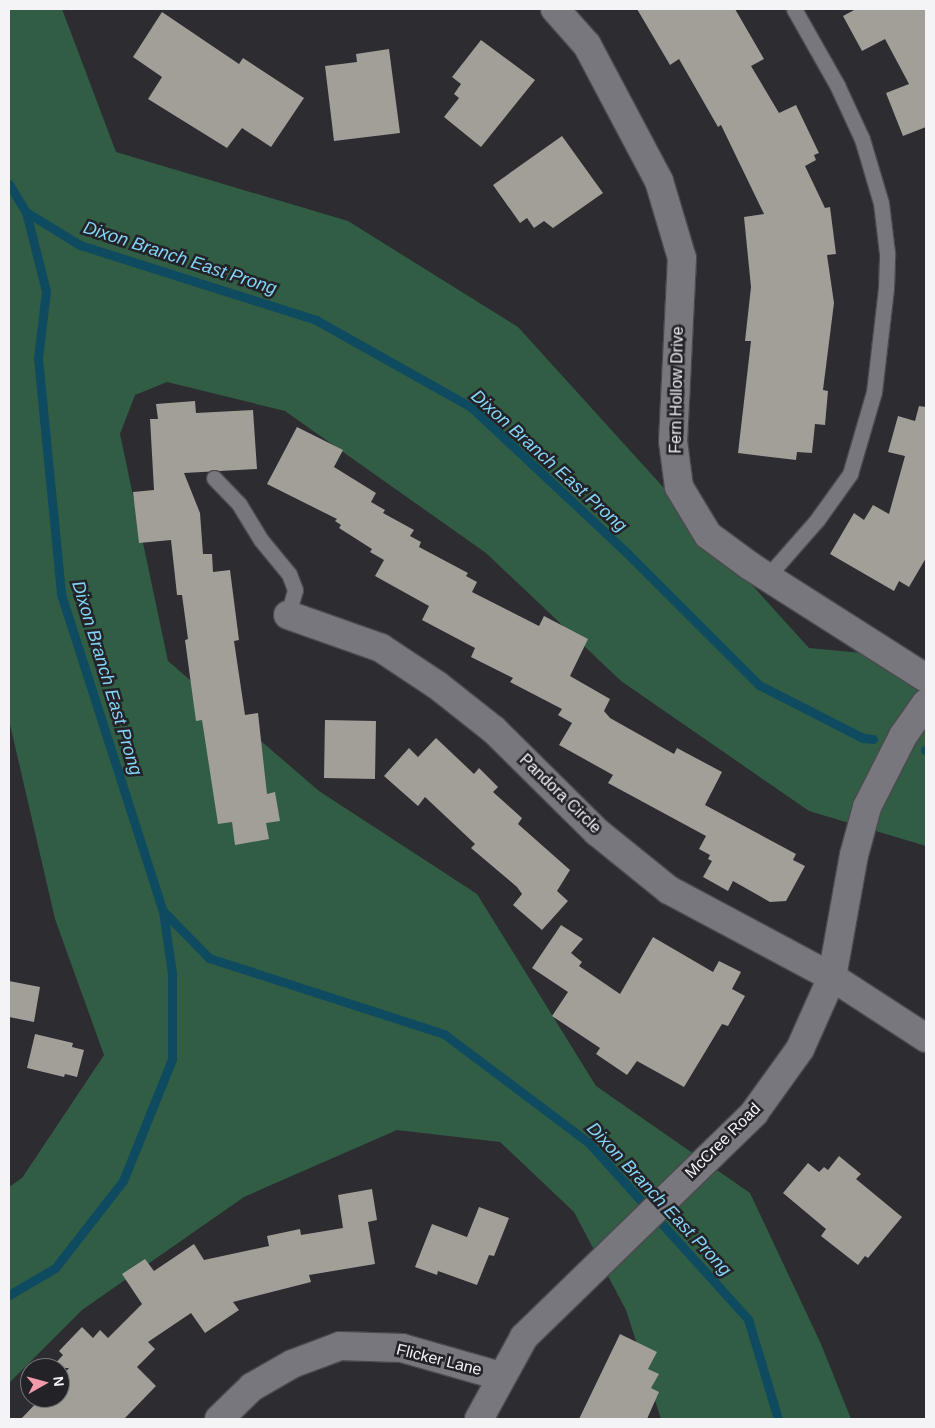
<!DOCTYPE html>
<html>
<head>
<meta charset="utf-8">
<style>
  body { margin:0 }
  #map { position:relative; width:935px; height:1428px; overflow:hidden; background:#2c2c31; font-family:Arial,sans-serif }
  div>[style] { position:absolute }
  .green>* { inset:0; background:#315d44 }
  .stream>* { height:9px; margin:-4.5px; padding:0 4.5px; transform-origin:4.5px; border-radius:4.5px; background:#0f4b60 }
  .building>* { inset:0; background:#a29e98; transform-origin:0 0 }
  .roads { filter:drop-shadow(1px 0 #4b4a4e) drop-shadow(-1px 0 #4b4a4e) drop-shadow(0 1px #4b4a4e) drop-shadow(0 -1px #4b4a4e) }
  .lane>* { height:15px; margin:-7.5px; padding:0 7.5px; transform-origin:7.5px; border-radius:7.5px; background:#78777d }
  .street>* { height:28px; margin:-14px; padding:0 14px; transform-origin:14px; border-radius:14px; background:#78777d }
  .secondary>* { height:28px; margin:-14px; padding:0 14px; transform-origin:14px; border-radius:14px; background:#78777d }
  span { translate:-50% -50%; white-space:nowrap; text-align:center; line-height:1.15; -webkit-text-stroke:5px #222227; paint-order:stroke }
  .street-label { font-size:16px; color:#f4f4f7 }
  .water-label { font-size:18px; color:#84d4f7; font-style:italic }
  .frame { position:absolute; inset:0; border:10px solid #f4f4f7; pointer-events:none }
  .north { position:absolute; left:20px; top:1358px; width:50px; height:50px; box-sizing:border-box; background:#222227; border:1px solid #76767a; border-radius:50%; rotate:83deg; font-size:14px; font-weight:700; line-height:20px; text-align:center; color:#f4f4f7 }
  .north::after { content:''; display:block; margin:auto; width:18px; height:22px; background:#f39aaa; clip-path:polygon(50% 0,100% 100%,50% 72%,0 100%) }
</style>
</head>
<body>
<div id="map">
  <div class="green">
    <div style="clip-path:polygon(9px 9px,62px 9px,116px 152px,348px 221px,518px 327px,809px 648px,926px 659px,926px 846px,809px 811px,621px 681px,486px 553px,285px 411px,167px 382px,135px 395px,120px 434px,168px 661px,319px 791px,477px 894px,596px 1086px,750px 1193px,821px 1344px,851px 1419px,661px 1419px,626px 1310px,574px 1212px,500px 1142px,397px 1130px,244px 1197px,82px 1310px,9px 1383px,9px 1187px,22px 1178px,104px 1055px,55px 919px,9px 720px)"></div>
  </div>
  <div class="stream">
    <div style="left:9px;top:184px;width:33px;rotate:59deg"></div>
    <div style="left:26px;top:212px;width:63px;rotate:31.4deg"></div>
    <div style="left:80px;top:245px;width:248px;rotate:17.6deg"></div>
    <div style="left:316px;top:320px;width:178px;rotate:29.3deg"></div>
    <div style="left:471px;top:407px;width:212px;rotate:43.1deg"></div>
    <div style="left:626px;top:552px;width:188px;rotate:45deg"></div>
    <div style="left:759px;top:685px;width:117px;rotate:27deg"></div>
    <div style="left:863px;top:738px;width:10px;rotate:6deg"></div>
    <div style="left:26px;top:212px;width:81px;rotate:75.8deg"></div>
    <div style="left:46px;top:291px;width:67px;rotate:96.8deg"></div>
    <div style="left:38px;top:358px;width:237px;rotate:84.4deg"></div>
    <div style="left:61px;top:594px;width:333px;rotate:72.2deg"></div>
    <div style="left:163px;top:911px;width:66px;rotate:45.6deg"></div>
    <div style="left:209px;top:958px;width:247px;rotate:17.9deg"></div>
    <div style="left:444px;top:1034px;width:180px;rotate:36.9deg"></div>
    <div style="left:588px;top:1142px;width:239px;rotate:47.9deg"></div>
    <div style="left:748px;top:1319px;width:104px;rotate:73.3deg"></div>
    <div style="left:925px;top:750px;width:1px"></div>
    <div style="left:9px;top:1295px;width:53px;rotate:-30.4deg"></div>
    <div style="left:55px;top:1268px;width:110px;rotate:-52deg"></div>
    <div style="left:123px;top:1181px;width:131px;rotate:-68.1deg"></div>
    <div style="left:172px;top:1059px;width:86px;rotate:-90deg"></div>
    <div style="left:172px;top:973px;width:63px;rotate:-98.3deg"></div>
  </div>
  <div class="building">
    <div style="clip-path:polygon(637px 9px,735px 9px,764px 59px,751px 66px,779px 113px,796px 105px,819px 153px,814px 155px,816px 160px,805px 166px,825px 208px,830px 207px,836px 254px,827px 255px,834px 303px,823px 390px,828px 391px,825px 425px,815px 424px,812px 453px,797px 452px,796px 460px,738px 453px,751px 341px,745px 341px,751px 287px,744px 217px,764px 214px,721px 125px,718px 127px,679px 59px,670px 65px)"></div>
    <div style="clip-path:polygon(856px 9px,926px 9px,926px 127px,903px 136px,886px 93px,909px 84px,885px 39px,862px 51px,843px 16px)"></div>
    <div style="clip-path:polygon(162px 12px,239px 64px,243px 58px,304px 98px,271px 147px,242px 128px,227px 148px,148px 99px,162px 77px,133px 57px)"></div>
    <div style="clip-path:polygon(481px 40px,535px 80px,481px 147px,444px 117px,459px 98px,454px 94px,461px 84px,452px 77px)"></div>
    <div style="clip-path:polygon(389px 49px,400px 133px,334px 141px,325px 66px,357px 62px,356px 54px)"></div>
    <div style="clip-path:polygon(562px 136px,603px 193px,553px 228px,544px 221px,534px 228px,527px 218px,520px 223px,493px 185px)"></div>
    <div style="clip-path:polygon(195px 401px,196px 413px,253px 410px,257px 469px,184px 473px,200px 513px,203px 554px,212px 554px,213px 572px,230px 570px,239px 640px,234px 641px,245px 715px,258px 713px,267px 794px,275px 792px,280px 821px,266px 823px,269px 839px,235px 845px,232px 822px,218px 824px,202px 720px,196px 721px,185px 640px,188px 639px,182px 595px,177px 595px,171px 540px,139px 543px,133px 492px,154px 490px,150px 419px,158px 419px,156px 404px)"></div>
    <div style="clip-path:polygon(919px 406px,926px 407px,926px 558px,909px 587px,899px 581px,894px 591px,830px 554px,854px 513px,864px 520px,873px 505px,889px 514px,905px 456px,888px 452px,898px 416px,915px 421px)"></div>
    <div style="clip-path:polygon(297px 427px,343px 450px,334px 467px,376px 493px,371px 502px,385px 510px,383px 513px,414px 530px,410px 536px,421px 542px,419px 547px,468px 573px,466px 576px,477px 582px,472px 592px,539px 626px,544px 616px,588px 639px,570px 676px,610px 699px,604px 711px,610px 718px,674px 754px,677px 748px,722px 772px,705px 805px,796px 854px,793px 860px,805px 866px,786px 901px,770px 902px,733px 881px,728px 891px,703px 877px,712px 861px,708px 859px,710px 855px,699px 849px,706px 836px,608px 783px,613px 775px,559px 745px,572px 723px,558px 715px,562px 709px,510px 682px,513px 678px,471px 657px,475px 648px,422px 620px,429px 606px,375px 576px,384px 560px,370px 552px,372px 549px,339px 528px,341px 525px,335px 521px,337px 519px,267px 484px)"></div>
    <div style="left:325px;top:720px;width:51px;height:58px;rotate:1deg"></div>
    <div style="clip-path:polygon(436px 738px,474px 774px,479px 768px,498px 787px,493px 792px,522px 818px,518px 824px,570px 870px,557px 891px,568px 901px,542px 930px,513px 905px,522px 894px,517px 887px,471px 848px,475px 844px,425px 797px,418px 806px,384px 776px,409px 748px,418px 757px)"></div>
    <div style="clip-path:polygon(561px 925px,583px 939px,571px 953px,582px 962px,579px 966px,620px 994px,653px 937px,713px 972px,719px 961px,741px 972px,732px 989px,745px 996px,728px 1026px,722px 1024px,684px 1087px,637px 1061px,627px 1075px,596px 1054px,600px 1048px,552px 1016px,568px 992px,532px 968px)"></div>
    <div style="clip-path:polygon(9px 981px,40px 987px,34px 1022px,9px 1017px)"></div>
    <div style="clip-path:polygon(35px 1034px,73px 1043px,72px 1047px,84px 1050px,77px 1077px,65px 1074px,64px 1077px,27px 1068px)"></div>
    <div style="clip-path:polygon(839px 1156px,861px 1174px,856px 1179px,902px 1217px,868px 1258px,865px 1256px,858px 1265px,821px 1236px,826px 1229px,783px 1193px,808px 1163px,819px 1172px,824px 1167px,828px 1170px)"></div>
    <div style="clip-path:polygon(372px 1189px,377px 1220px,368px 1222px,375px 1264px,309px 1275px,311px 1282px,233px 1302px,239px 1310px,205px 1333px,191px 1313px,148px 1342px,155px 1349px,137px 1367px,156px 1386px,124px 1419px,21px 1419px,41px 1398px,60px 1398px,60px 1378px,69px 1368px,51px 1368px,63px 1355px,59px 1351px,82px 1327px,93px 1338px,100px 1330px,108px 1338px,142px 1304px,122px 1274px,145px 1259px,154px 1271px,194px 1244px,204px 1260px,269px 1246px,267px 1236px,300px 1229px,301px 1235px,343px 1228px,338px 1195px)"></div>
    <div style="clip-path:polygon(479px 1207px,509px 1218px,494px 1256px,489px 1255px,477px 1285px,438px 1271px,437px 1275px,415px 1267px,432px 1224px,467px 1237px)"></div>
    <div style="clip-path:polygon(620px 1334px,657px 1352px,648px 1369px,659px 1374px,651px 1388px,659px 1392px,647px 1419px,579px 1419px)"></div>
  </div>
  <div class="roads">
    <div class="lane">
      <div style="left:214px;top:478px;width:36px;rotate:46deg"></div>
      <div style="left:239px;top:504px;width:42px;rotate:58.6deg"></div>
      <div style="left:261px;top:540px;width:44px;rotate:50.5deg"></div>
      <div style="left:289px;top:574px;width:17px;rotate:69deg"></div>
      <div style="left:295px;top:590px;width:26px;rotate:106deg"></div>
      <div style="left:767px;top:577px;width:76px;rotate:-48.7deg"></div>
      <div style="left:817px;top:520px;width:57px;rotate:-54.3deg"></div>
      <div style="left:850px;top:474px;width:85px;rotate:-73.7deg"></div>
      <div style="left:874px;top:392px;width:105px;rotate:-83.4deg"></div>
      <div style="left:886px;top:288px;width:35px;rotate:-88deg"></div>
      <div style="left:887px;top:253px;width:50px;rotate:-96.8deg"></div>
      <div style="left:881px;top:203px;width:67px;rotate:-106.5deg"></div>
      <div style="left:862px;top:139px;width:60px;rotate:-114.8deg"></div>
      <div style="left:837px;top:85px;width:87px;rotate:-119.5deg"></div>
    </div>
    <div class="street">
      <div style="left:555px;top:9px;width:48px;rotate:48.4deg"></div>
      <div style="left:587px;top:45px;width:154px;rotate:62.1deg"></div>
      <div style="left:659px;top:181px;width:80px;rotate:73.4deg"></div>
      <div style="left:682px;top:258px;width:183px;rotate:92.8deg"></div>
      <div style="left:673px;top:441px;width:46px;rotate:82.6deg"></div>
      <div style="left:679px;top:487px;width:56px;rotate:58.9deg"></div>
      <div style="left:708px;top:535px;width:52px;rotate:36.4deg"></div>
      <div style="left:750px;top:566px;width:209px;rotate:32.5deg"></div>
      <div style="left:288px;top:615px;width:99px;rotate:19.5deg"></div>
      <div style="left:381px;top:648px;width:67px;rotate:33.5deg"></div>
      <div style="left:437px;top:685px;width:73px;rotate:38.3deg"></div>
      <div style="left:494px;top:730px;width:145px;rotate:44.7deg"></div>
      <div style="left:597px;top:832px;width:92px;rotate:38.9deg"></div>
      <div style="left:669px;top:890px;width:185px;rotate:28.1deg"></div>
      <div style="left:832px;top:977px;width:112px;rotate:33deg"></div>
      <div style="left:219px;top:1419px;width:46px;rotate:-44.1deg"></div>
      <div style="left:252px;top:1387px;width:46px;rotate:-29.9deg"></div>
      <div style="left:292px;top:1364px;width:51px;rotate:-20.6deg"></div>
      <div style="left:340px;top:1346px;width:62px;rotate:1.8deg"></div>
      <div style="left:402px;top:1348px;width:102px;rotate:15.9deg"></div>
    </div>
    <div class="secondary">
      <div style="left:479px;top:1419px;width:94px;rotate:-61.2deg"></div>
      <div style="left:524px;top:1337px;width:321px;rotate:-44.2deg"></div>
      <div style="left:754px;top:1113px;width:79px;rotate:-54.3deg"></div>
      <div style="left:800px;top:1049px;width:79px;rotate:-66deg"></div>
      <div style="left:832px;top:977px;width:124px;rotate:-79.8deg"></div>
      <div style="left:854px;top:855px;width:50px;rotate:-74.8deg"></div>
      <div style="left:867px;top:807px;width:80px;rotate:-63.1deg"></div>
      <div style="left:903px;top:736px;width:40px;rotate:-55.1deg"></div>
    </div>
  </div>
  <div class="street-label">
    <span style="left:677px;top:390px;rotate:-89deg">Fern Hollow Drive</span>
    <span style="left:560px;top:794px;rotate:44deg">Pandora Circle</span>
    <span style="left:723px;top:1141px;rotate:-45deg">McCree Road</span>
    <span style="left:439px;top:1360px;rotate:14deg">Flicker Lane</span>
  </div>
  <div class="water-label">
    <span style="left:180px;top:258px;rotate:18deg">Dixon Branch East Prong</span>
    <span style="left:549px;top:461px;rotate:42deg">Dixon Branch East Prong</span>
    <span style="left:107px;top:678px;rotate:73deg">Dixon Branch East Prong</span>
    <span style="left:659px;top:1199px;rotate:47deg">Dixon Branch East Prong</span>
  </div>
  <div class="frame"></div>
  <div class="north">N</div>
</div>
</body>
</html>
